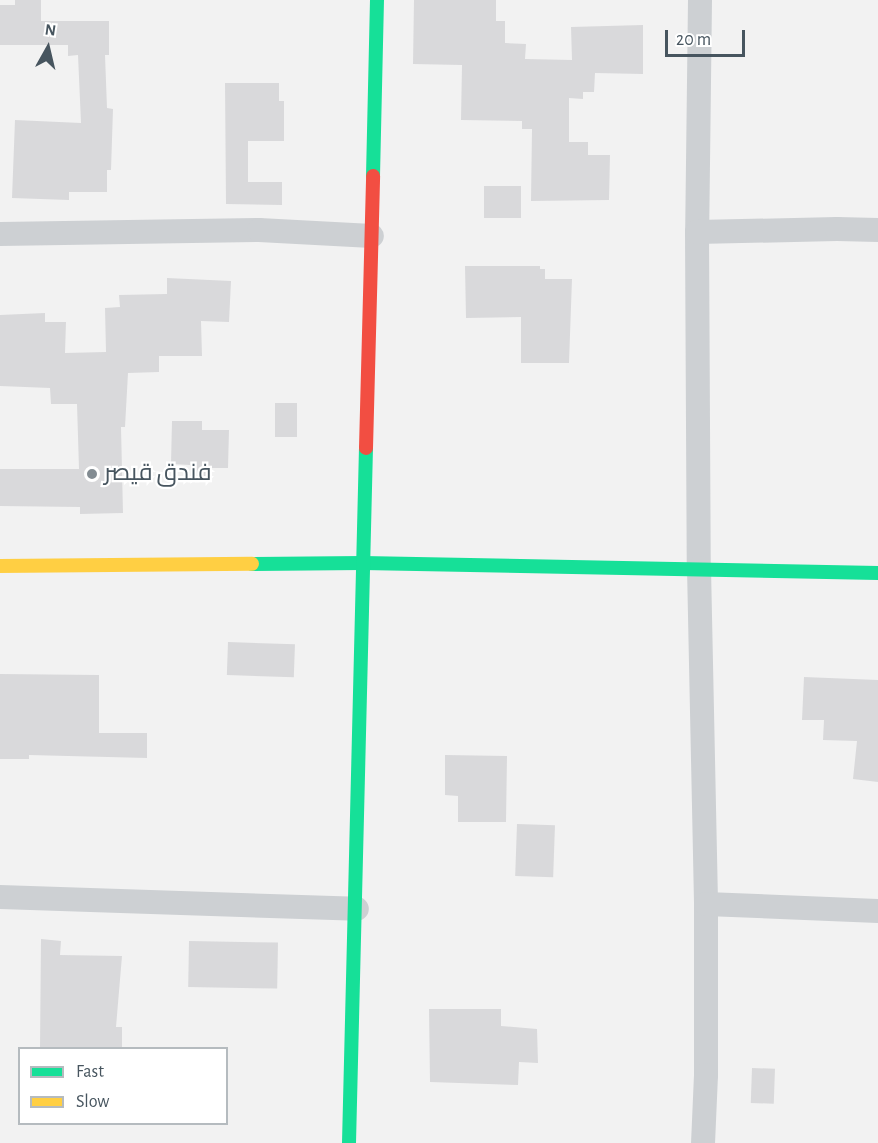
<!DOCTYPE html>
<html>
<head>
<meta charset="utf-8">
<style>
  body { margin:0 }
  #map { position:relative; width:878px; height:1143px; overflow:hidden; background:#f2f2f2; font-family:"Alegreya Sans",Cairo,sans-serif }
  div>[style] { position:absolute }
  .building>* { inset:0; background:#d9d9db; transform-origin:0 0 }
  .street>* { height:24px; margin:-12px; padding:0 12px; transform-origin:12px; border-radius:12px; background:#cdd0d3 }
  .fast>* { height:14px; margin:-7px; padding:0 7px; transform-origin:7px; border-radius:7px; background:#16e098 }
  .slow>* { height:14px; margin:-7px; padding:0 7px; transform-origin:7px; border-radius:7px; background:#ffcf43 }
  .jam>* { height:14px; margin:-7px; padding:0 7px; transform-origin:7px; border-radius:7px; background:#f24e42 }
  .dots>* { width:16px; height:16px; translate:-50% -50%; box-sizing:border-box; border:3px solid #fff; border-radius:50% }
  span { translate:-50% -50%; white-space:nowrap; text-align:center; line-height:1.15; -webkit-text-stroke:4.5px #fff; paint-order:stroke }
  .poi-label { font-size:24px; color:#47555f }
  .left { translate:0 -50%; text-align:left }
  .legend { position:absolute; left:18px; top:1047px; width:210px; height:78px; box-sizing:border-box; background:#fff; border:2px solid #b5bbbf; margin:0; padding:8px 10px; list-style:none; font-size:18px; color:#47555f }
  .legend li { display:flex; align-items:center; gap:12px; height:30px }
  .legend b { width:30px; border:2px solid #b5bbbf }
  .north { position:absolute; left:18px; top:18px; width:60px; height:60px; -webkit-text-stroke:4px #fff; paint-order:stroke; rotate:8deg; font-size:16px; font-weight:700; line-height:24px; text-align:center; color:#47555f }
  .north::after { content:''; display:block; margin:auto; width:21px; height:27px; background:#47555f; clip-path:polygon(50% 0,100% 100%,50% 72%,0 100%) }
  .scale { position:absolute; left:665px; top:30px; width:80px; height:27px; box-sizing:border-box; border:3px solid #47555f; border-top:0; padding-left:8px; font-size:18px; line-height:21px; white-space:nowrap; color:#47555f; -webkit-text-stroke:4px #fff; paint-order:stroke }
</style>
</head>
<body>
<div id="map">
  <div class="building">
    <div style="clip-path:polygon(15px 0,41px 0,41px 21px,109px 21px,109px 55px,105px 55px,107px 108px,113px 109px,111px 170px,107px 170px,107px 192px,69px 192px,69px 200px,12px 198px,15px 120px,81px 123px,78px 55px,68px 56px,68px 45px,0 45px,0 5px,15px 5px)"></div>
    <div style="clip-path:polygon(414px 0,496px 0,496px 21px,505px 21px,505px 43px,526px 44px,525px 59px,572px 60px,571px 27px,643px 25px,643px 74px,595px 73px,594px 92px,583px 92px,583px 99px,569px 98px,569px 142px,588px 142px,588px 155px,610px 155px,609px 200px,531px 201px,532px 129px,522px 129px,522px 121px,461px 120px,462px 65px,413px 64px)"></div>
    <div style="clip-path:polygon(225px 83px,279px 83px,279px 101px,284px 101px,284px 141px,248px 141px,248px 182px,282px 182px,282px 205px,226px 204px)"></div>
    <div style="left:484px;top:186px;width:37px;height:32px"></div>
    <div style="clip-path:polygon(465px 266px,540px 266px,540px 269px,545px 269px,545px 279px,572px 279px,569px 363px,521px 363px,521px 317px,466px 318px)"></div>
    <div style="clip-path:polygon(167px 278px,231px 281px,229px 322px,201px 321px,202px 356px,159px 356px,159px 372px,128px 373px,125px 427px,121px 427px,123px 513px,80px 514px,80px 507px,0 506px,0 469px,79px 469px,77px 404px,51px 404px,50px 388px,0 386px,0 315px,45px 313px,45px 322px,66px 322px,65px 353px,106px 352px,105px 308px,120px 307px,119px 295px,167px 294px)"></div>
    <div style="left:275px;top:403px;width:22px;height:34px"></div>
    <div style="clip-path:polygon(172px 421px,202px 421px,202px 430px,229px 430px,228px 468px,210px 468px,210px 478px,190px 477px,190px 465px,171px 464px)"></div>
    <div style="left:228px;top:642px;width:67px;height:33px;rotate:2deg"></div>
    <div style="clip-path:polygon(0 674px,99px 675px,99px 733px,147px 733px,147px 758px,29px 755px,29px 759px,0 759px)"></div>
    <div style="clip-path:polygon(804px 677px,878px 680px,878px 782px,853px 779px,857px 741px,823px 740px,824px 720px,802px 720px)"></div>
    <div style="clip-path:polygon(445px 755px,507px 756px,506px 822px,458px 822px,458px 796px,445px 795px)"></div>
    <div style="left:517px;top:824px;width:38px;height:52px;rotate:2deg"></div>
    <div style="clip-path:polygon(41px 939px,61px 941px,60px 955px,122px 956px,116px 1027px,122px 1027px,122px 1048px,40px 1048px)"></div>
    <div style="left:189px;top:941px;width:89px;height:46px;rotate:1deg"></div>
    <div style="clip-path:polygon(429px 1009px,501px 1009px,501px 1026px,537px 1029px,538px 1063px,519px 1062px,518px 1085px,430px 1082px)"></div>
    <div style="left:752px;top:1068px;width:23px;height:35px;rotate:2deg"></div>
  </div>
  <div class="street">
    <div style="left:700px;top:0;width:232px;rotate:90.7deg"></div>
    <div style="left:697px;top:232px;width:336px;rotate:89.7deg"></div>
    <div style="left:699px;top:568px;width:336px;rotate:88.8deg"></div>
    <div style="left:706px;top:904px;width:171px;rotate:90deg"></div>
    <div style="left:706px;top:1075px;width:68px;rotate:92.5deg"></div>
    <div style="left:697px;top:232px;width:140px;rotate:-1.2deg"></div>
    <div style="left:837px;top:229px;width:41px;rotate:1.4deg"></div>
    <div style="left:0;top:234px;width:259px;rotate:-0.9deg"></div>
    <div style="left:259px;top:230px;width:113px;rotate:3deg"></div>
    <div style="left:0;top:897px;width:357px;rotate:1.9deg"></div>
    <div style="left:706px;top:904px;width:172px;rotate:2.3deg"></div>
  </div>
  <div class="fast">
    <div style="left:373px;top:176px;width:176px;rotate:-88.7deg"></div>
    <div style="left:252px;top:564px;width:111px;rotate:-0.5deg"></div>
    <div style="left:363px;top:563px;width:515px;rotate:1.11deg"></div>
    <div style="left:349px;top:1143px;width:695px;rotate:-88.6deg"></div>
  </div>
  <div class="slow">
    <div style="left:0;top:566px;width:252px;rotate:-0.5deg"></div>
  </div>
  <div class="jam">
    <div style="left:366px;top:448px;width:272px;rotate:-88.5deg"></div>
  </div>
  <div class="dots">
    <div style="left:92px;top:474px;background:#838c92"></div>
  </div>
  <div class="poi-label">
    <span class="left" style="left:104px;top:474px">فندق قيصر</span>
  </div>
  <ul class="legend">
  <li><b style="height:8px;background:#16e098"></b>Fast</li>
  <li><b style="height:8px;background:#ffcf43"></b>Slow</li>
  </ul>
  <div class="north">N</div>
  <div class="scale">20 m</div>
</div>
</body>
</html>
